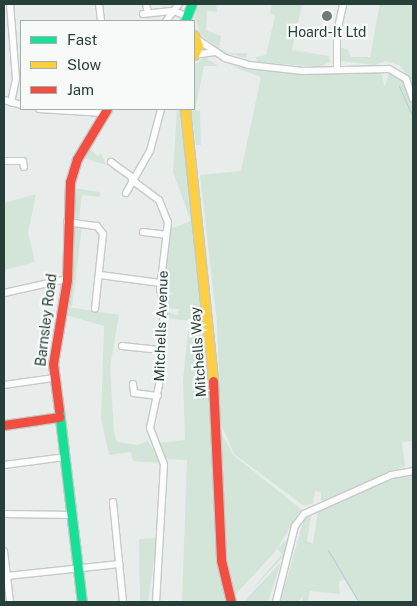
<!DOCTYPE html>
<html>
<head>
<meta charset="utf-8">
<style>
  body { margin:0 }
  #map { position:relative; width:417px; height:606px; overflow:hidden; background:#e8edeb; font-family:"Public Sans",sans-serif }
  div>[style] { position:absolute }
  .green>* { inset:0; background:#d3e4d9 }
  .stream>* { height:1px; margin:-0.5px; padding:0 0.5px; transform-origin:0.5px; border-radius:0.5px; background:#add0d6 }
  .roads { filter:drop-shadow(1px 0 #c5cac8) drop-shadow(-1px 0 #c5cac8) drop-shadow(0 1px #c5cac8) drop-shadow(0 -1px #c5cac8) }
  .street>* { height:6px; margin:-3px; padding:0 3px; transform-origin:3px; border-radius:3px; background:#fcfcfc }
  .fast>* { height:9px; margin:-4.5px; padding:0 4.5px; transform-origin:4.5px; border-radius:4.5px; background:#16e098 }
  .slow>* { height:9px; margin:-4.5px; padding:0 4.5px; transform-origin:4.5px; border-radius:4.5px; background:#ffcf43 }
  .jam>* { height:9px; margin:-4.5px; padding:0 4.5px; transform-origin:4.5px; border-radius:4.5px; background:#f24e42 }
  .dots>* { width:14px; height:14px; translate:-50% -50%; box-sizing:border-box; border:2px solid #f7faf9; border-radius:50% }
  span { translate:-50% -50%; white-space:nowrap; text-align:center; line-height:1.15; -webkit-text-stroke:4.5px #f7faf9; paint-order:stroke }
  .poi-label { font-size:14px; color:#273f39 }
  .street-label { font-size:14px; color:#273f39 }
  .frame { position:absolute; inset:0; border:5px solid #273f39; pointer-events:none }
  .legend { position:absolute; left:20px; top:20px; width:175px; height:90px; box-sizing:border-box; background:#f7faf9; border:1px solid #a4afac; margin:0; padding:6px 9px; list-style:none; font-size:15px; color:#273f39 }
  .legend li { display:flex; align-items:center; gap:10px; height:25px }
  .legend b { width:25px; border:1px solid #a4afac }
</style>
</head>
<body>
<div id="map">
  <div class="green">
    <div style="clip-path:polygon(198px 4px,216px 4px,217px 12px,207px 11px,206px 30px,221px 36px,219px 47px,228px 53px,248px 53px,246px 58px,226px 53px,201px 35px,195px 18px)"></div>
    <div style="clip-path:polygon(272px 4px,302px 4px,292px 50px,329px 56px,330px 62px,319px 67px,258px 62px,255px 57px,266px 55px,275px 16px,270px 13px)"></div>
    <div style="clip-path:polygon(380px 4px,413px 4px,413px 82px,399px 65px,385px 61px,375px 65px,341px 61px,341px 48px,348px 49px,351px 57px,370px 57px)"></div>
    <div style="clip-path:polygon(205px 57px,218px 66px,204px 66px,195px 110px,200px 111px,201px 145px,196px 145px,191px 109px,194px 65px)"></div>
    <div style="clip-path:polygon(231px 66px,302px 73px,381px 72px,385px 87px,389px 72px,405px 82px,413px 109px,413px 441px,402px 442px,405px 466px,321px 501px,321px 492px,315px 491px,313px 503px,304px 506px,234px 454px,221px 424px,217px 323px,200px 175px,241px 171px,261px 77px)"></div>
    <div style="clip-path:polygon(177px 109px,183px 109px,203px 279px,228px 602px,182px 602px,187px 460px,167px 459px,157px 443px,185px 440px,183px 381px,189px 321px,167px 318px,168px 312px,178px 315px,179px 309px,167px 308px,165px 296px,175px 293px,164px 293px,164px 288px,170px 229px,191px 221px,173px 172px)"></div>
    <div style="clip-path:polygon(91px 145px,90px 149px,98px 156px,101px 153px,106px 165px,84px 158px)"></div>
    <div style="clip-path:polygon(73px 188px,100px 192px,100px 197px,82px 195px,79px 219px,72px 218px)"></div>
    <div style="clip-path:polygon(36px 194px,28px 233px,35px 262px,4px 270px,4px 203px)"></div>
    <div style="clip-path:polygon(72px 225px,82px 227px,72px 307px,68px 306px)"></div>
    <div style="clip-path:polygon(67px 307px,119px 315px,110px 367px,114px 433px,117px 442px,137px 445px,148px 441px,162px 463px,133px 461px,131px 452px,109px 455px,101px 419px,104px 326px,66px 315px)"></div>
    <div style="clip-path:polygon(220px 431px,233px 455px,301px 509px,275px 552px,235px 595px,226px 553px)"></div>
    <div style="clip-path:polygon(413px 475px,413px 602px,358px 602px,344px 579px,339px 582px,340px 594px,310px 591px,308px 602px,302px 602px,303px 595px,299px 602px,280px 602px,304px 519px,311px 516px,307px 541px,313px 544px,318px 511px,398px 477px)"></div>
    <div style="clip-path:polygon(157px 538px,148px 602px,127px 602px,140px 600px,139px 539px)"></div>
    <div style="clip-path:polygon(287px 539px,284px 556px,249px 593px,282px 554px,277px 549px)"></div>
    <div style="clip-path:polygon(281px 562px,268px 602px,244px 602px,248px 597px)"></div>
  </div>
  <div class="stream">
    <div style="left:399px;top:86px;width:34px;rotate:66deg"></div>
    <div style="left:328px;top:550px;width:61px;rotate:59.2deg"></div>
  </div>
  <div class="roads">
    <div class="street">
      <div style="left:10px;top:4px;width:75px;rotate:85.4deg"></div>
      <div style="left:16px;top:79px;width:24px;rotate:102deg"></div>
      <div style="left:99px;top:4px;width:17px;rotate:83deg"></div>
      <div style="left:146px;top:4px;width:9px;rotate:77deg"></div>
      <div style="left:143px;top:14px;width:31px;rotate:-6deg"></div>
      <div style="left:174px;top:11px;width:13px;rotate:23deg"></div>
      <div style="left:166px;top:21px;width:21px;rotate:-53deg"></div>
      <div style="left:197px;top:39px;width:34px;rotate:34deg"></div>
      <div style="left:225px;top:58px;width:25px;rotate:16deg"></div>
      <div style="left:249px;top:65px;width:54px;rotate:6.3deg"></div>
      <div style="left:303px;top:71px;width:86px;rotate:-1.3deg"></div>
      <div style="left:389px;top:69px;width:20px;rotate:30deg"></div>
      <div style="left:406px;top:79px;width:21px;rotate:71deg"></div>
      <div style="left:194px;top:55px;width:21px;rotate:-8deg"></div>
      <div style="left:337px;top:70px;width:37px;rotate:-90deg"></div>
      <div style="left:337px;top:33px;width:30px;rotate:-78deg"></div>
      <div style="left:4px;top:100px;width:18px;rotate:16deg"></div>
      <div style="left:39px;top:109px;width:65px;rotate:3.5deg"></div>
      <div style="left:4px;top:161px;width:19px"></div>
      <div style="left:23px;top:161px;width:6px;rotate:81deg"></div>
      <div style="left:111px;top:162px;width:27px;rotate:36deg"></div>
      <div style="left:132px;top:180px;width:34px;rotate:37deg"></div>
      <div style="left:159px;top:200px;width:24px;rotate:68deg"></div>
      <div style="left:168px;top:222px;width:67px;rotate:96.8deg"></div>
      <div style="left:160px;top:289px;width:19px;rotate:78deg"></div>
      <div style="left:164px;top:308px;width:77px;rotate:93.7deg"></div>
      <div style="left:159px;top:385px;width:44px;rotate:101.8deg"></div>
      <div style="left:150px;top:428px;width:39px;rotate:69deg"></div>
      <div style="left:164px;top:464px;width:138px;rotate:93.3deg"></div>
      <div style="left:126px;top:193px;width:48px;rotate:-60.3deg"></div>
      <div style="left:150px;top:151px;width:43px;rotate:-75.3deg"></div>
      <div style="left:67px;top:222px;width:30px;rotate:8deg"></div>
      <div style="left:97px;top:226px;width:10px;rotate:53deg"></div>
      <div style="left:103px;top:234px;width:75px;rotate:96.1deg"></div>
      <div style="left:143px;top:232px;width:23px;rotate:7deg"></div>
      <div style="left:100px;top:275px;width:61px;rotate:7.6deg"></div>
      <div style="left:4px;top:293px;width:65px;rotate:-12.5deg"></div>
      <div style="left:122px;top:346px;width:37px;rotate:6deg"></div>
      <div style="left:133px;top:384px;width:9px;rotate:84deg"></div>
      <div style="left:134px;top:393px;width:24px;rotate:7deg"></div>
      <div style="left:4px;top:385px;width:49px;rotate:-8.1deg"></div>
      <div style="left:4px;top:465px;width:63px;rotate:-7.4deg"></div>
      <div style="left:113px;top:502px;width:100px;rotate:84.3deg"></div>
      <div style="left:4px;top:514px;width:69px;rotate:0.8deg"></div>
      <div style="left:4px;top:551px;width:51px;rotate:83.3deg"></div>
      <div style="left:7px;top:576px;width:113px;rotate:-6.1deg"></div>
      <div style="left:276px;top:602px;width:78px;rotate:-76deg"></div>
      <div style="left:295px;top:526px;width:15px;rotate:-53deg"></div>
      <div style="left:304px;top:514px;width:95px;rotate:-24.1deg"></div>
      <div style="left:391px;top:475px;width:22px;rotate:-10deg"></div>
    </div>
    <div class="fast">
      <div style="left:185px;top:21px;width:18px;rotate:-68deg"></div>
      <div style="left:59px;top:410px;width:193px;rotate:83.2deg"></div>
    </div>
    <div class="slow">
      <div style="left:194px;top:35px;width:12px;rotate:70deg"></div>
      <div style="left:198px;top:46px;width:10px;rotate:114deg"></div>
      <div style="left:185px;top:109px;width:273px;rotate:84.1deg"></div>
    </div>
    <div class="jam">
      <div style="left:213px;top:381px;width:179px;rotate:87.4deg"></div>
      <div style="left:221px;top:560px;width:43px;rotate:76.6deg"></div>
      <div style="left:59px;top:410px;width:46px;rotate:-97.4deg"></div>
      <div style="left:53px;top:364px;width:86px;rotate:-80.6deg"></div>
      <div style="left:67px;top:279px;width:97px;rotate:-88.2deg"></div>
      <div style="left:70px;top:182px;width:24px;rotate:-73deg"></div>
      <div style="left:77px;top:159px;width:58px;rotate:-59deg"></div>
      <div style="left:4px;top:425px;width:56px;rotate:-8.3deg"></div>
    </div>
  </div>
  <div class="dots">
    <div style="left:327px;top:16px;background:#6b7c77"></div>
  </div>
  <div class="poi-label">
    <span style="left:327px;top:32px">Hoard-It Ltd</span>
  </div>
  <div class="street-label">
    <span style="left:46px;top:320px;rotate:-83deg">Barnsley Road</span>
    <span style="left:161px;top:326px;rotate:-88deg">Mitchells Avenue</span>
    <span style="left:198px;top:352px;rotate:-94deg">Mitchells Way</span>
  </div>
  <div class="frame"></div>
  <ul class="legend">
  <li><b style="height:6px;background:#16e098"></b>Fast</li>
  <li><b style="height:6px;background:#ffcf43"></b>Slow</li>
  <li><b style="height:6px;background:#f24e42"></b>Jam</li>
  </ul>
</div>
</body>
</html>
